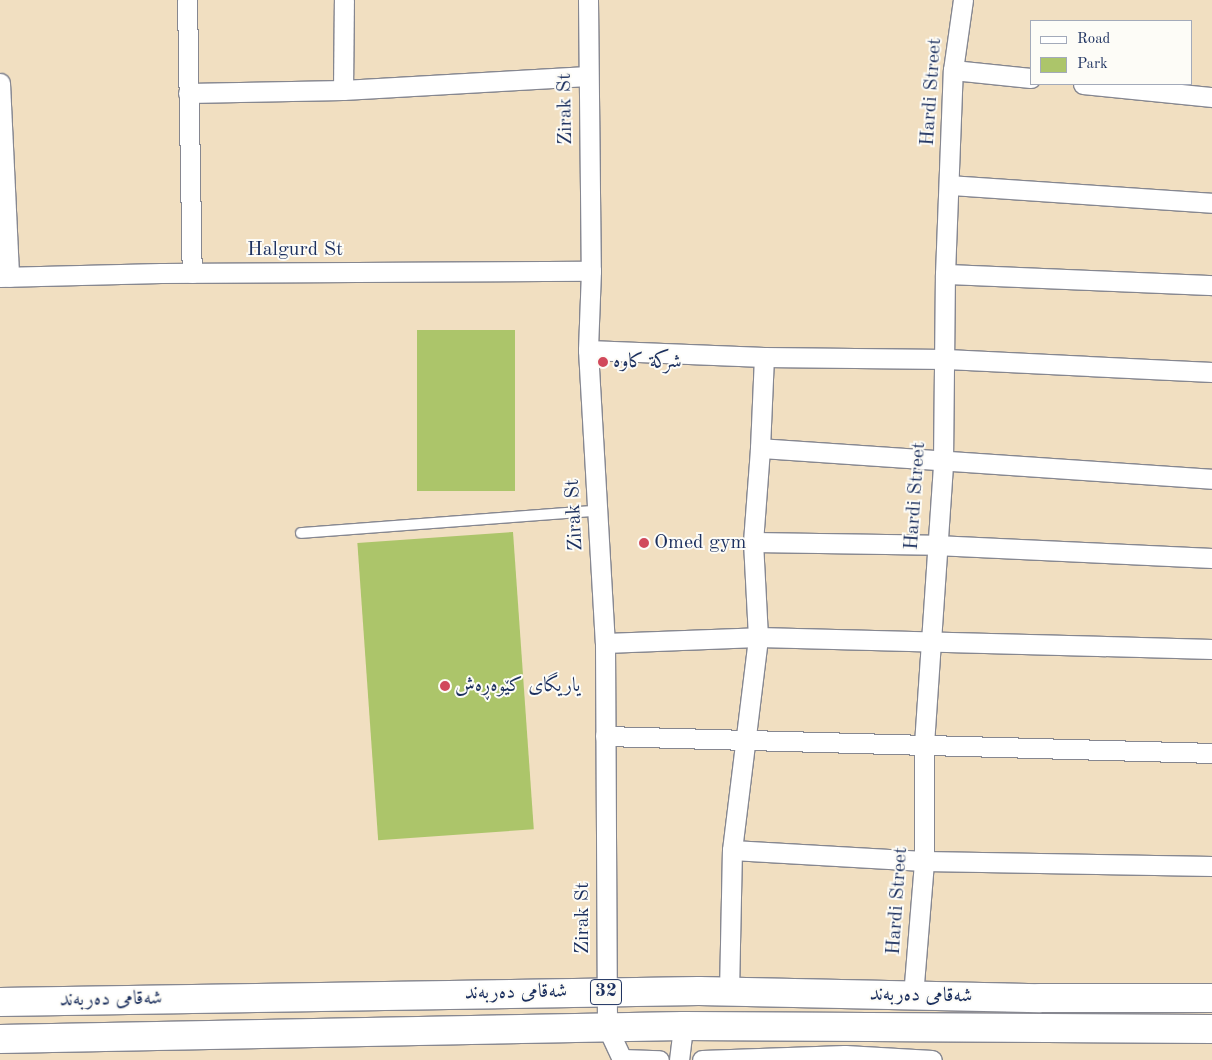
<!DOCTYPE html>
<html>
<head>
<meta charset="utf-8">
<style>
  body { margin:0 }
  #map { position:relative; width:1212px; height:1060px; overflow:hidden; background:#f1dfc1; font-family:"Old Standard TT",Amiri,serif }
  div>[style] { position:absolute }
  .green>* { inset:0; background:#acc56a; transform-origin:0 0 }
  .roads { filter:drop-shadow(1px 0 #868790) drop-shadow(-1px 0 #868790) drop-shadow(0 1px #868790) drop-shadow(0 -1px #868790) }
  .service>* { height:10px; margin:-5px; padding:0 5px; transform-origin:5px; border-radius:5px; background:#fff }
  .minor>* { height:19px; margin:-9.5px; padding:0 9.5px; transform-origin:9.5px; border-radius:9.5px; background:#fff }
  .trunk>* { height:28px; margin:-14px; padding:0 14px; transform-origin:14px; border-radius:14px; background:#fff }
  .dots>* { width:14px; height:14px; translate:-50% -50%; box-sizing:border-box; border:2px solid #fdfcf7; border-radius:50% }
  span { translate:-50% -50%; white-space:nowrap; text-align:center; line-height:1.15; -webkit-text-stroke:4px #fdfcf7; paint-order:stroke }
  .shield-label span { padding:1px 4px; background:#fdfcf7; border:1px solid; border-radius:4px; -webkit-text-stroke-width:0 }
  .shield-label { font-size:19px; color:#1b2f5e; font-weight:700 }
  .street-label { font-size:20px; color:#1b2f5e }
  .poi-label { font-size:20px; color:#1b2f5e }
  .left { translate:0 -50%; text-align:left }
  .legend { position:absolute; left:1030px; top:20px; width:162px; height:65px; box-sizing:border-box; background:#fdfcf7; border:1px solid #a3aaba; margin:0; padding:6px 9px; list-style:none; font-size:15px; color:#1b2f5e }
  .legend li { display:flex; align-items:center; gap:10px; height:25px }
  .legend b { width:25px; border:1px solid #a3aaba }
</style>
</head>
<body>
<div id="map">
  <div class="green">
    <div style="left:417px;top:330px;width:98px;height:161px"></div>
    <div style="left:513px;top:532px;width:298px;height:156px;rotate:86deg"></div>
  </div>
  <div class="roads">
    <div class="service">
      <div style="left:301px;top:533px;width:297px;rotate:-4.3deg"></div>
    </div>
    <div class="minor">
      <div style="left:187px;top:0;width:273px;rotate:89deg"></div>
      <div style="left:588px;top:0;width:271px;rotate:89.4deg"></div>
      <div style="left:591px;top:271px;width:79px;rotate:92.2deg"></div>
      <div style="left:588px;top:350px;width:293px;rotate:86.7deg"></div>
      <div style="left:605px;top:643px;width:384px;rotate:89.7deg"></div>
      <div style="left:607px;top:1027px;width:35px;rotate:65deg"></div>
      <div style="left:622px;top:1059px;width:37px;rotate:2deg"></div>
      <div style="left:953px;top:70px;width:78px;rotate:5.9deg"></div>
      <div style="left:0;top:83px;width:194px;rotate:87.3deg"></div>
      <div style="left:1083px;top:84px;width:130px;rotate:5.8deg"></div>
      <div style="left:343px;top:90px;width:90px;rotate:-89.4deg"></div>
      <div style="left:188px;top:93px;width:155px;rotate:-1.1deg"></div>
      <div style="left:343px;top:90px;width:245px;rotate:-3.3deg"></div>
      <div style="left:950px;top:185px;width:263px;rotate:3.9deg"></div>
      <div style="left:945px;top:274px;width:267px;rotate:2.4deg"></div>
      <div style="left:0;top:277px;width:161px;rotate:-1.4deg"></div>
      <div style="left:161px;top:273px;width:430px;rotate:-0.3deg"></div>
      <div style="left:588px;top:350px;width:176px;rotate:2.3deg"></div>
      <div style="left:764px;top:357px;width:182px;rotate:0.6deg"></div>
      <div style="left:946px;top:359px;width:266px;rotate:2.8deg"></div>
      <div style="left:760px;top:448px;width:453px;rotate:3.9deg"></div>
      <div style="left:753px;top:542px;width:182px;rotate:0.9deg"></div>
      <div style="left:935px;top:545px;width:277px;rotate:2.7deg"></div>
      <div style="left:605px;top:643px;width:153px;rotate:-2.2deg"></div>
      <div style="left:758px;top:637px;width:454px;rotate:1.5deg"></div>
      <div style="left:605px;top:736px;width:607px;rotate:1.6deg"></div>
      <div style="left:732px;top:850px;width:192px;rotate:3.3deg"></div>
      <div style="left:924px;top:861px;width:288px;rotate:1deg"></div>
      <div style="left:729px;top:992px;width:142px;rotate:-88.8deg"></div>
      <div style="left:732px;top:850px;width:215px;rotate:-83deg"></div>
      <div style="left:758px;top:637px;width:95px;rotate:-93deg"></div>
      <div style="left:753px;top:542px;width:94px;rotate:-85.7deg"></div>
      <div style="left:760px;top:448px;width:91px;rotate:-87.5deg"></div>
      <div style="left:913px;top:996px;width:135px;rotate:-85.3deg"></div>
      <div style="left:924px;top:861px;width:117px;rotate:-90deg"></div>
      <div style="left:924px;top:744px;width:283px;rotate:-86.1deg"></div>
      <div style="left:943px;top:462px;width:188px;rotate:-89.4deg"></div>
      <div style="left:945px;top:274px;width:204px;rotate:-87.8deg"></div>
      <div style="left:953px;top:70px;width:71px;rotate:-81.9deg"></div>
      <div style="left:679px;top:1060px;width:34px;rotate:-83deg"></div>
      <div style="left:702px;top:1060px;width:143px;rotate:-2deg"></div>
      <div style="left:845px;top:1055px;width:87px;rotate:3.3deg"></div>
    </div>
    <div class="trunk">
      <div style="left:0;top:1002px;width:699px;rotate:-0.9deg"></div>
      <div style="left:699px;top:991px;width:341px;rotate:1.2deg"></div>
      <div style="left:1040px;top:998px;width:172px"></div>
      <div style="left:0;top:1039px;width:683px;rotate:-1.09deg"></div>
      <div style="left:683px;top:1026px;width:529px;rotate:0.32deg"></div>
    </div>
  </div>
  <div class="dots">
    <div style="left:603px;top:362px;background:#d1495b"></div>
    <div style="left:644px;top:543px;background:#d1495b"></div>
    <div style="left:445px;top:686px;background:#d1495b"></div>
  </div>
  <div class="shield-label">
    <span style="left:606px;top:992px">32</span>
  </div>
  <div class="street-label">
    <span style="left:932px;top:92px;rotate:-86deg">Hardi Street</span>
    <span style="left:566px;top:109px;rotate:-91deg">Zirak St</span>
    <span style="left:295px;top:250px">Halgurd St</span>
    <span style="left:916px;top:496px;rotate:-86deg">Hardi Street</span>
    <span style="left:575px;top:515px;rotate:-93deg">Zirak St</span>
    <span style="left:898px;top:901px;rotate:-86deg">Hardi Street</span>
    <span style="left:583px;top:918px;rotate:-90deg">Zirak St</span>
    <span style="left:516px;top:993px;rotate:-1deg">شەقامی دەربەند</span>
    <span style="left:921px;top:996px;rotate:1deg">شەقامی دەربەند</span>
    <span style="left:111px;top:1000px;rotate:-1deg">شەقامی دەربەند</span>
  </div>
  <div class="poi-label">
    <span class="left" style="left:613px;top:362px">شركة كاوه</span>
    <span class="left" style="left:654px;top:543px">Omed gym</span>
    <span class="left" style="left:455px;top:686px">یاریگای کێوەڕەش</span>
  </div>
  <ul class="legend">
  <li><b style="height:6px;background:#fff"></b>Road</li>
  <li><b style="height:14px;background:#acc56a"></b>Park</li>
  </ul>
</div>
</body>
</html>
